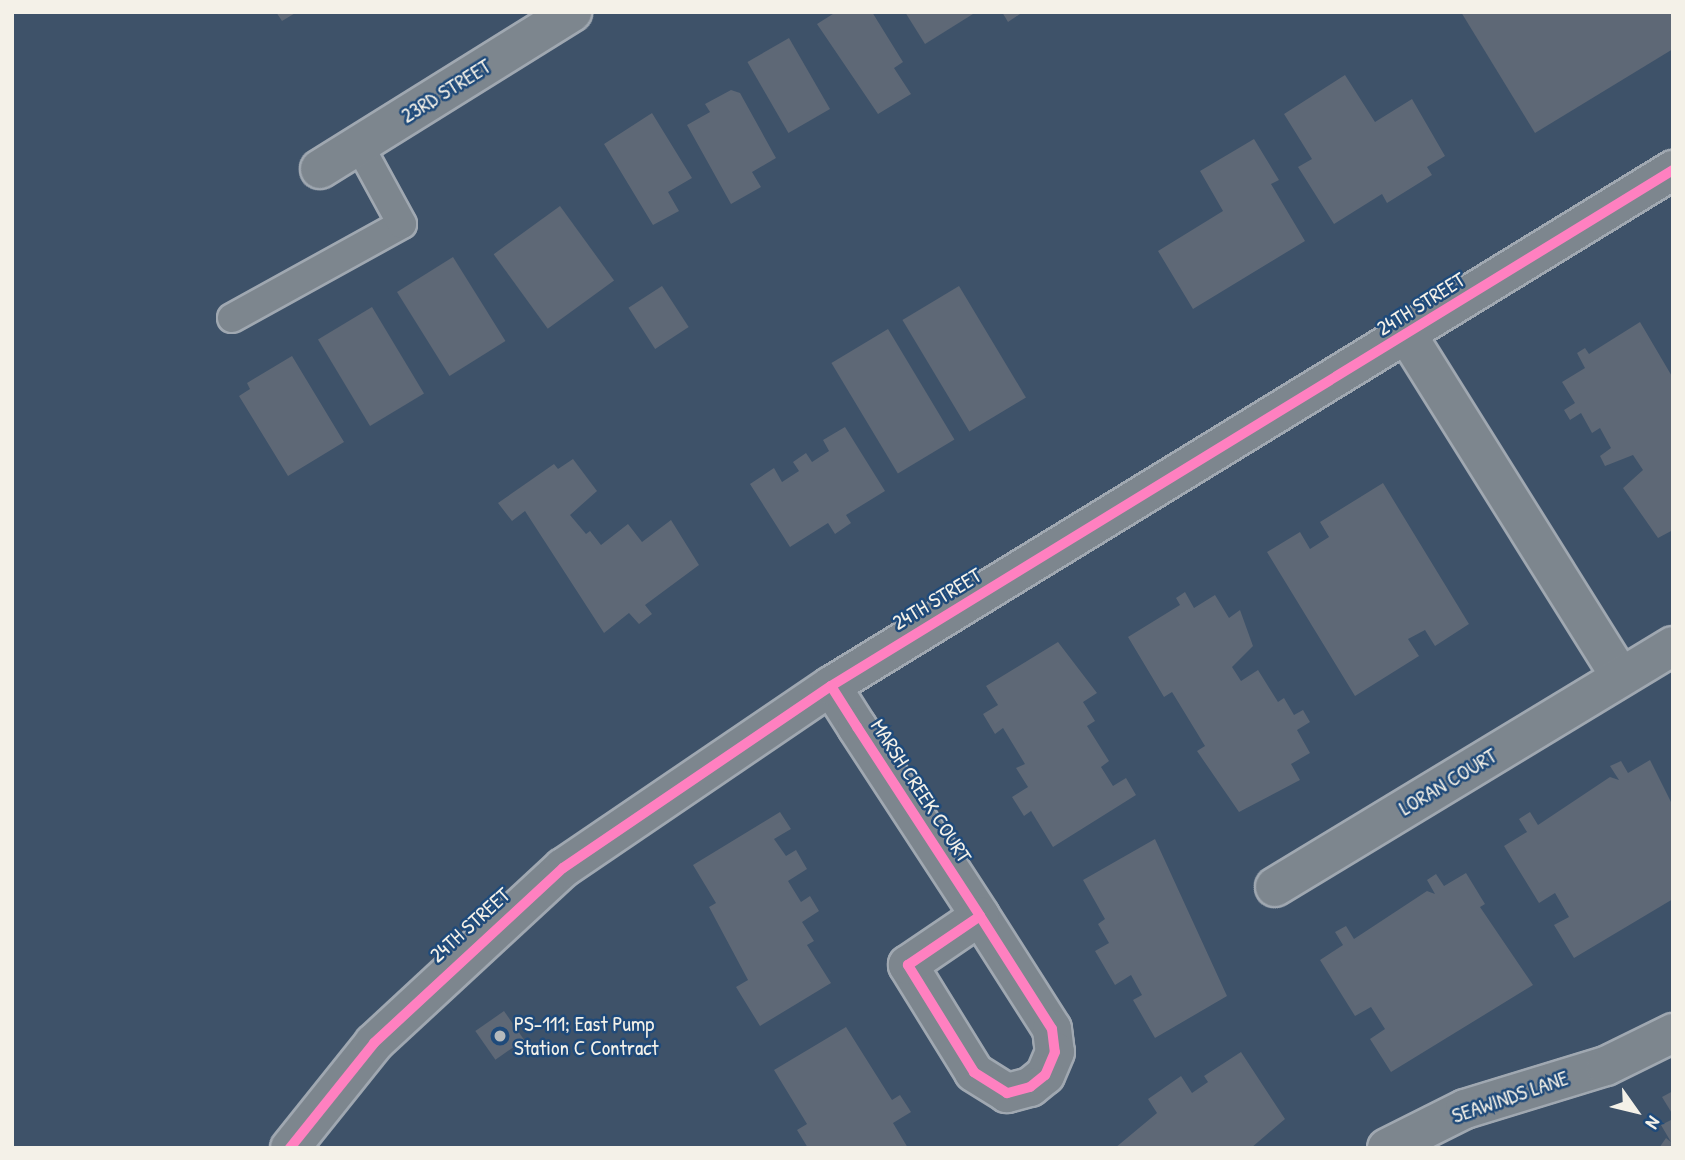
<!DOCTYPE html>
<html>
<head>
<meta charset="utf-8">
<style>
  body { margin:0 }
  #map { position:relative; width:1685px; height:1160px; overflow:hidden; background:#3e5269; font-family:"Patrick Hand",sans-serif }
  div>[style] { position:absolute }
  .building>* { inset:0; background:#5e6876; transform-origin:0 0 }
  .roads { filter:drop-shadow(2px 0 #a0a8b1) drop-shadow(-2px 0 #a0a8b1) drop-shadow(0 2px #a0a8b1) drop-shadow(0 -2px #a0a8b1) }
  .lane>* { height:28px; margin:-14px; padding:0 14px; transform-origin:14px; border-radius:14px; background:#7d868e }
  .street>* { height:38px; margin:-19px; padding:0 19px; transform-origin:19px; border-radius:19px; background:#7d868e }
  .secondary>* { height:38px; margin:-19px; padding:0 19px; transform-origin:19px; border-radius:19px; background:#7d868e }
  .cycleway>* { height:10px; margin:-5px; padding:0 5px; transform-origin:5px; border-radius:5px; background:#ff80c0 }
  .dots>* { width:19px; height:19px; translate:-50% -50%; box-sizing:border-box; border:4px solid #1f4a7a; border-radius:50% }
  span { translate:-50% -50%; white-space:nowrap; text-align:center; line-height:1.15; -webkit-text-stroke:5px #1f4a7a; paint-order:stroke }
  .street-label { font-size:21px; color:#f4f1e8 }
  .poi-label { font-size:21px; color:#f4f1e8 }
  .left { translate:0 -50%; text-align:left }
  .frame { position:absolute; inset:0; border:14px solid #f4f1e8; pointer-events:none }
  .north { position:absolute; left:1601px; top:1076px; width:70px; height:70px; -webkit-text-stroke:5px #1f4a7a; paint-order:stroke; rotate:124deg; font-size:19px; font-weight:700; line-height:28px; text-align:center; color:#f4f1e8 }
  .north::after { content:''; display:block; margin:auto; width:24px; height:32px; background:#f4f1e8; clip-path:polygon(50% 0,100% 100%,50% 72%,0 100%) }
</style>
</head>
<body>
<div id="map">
  <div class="building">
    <div style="clip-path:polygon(276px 12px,297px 12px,282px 21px)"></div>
    <div style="clip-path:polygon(836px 12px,872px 12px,903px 62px,894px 68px,911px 94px,878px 114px,817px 24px)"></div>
    <div style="clip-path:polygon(905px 12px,972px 12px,973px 14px,925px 44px)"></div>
    <div style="clip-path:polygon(1002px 12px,1023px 12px,1008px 22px)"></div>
    <div style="clip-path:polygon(1461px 12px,1673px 12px,1673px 49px,1535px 133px)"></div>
    <div style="left:789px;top:38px;width:82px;height:48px;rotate:60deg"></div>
    <div style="clip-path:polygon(1345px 75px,1375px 122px,1412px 99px,1445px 156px,1427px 167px,1432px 175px,1387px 203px,1382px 194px,1334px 224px,1298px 167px,1312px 159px,1284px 114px)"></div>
    <div style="clip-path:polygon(731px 90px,740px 93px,776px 158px,752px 172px,761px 187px,731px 204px,687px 125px,710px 112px,705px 104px)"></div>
    <div style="clip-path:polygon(652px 113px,692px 178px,668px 192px,679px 211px,653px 225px,604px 144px)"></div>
    <div style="clip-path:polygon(1254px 139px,1279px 180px,1271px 184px,1305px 241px,1193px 309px,1158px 251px,1223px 211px,1200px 171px)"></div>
    <div style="left:560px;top:206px;width:92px;height:82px;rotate:54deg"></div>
    <div style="left:453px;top:257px;width:99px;height:66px;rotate:58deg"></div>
    <div style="left:662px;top:286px;width:49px;height:40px;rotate:57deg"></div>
    <div style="left:959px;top:286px;width:130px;height:66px;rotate:59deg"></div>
    <div style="left:372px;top:307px;width:101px;height:63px;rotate:59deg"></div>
    <div style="clip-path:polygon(1640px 322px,1673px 378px,1673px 530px,1658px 538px,1623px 488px,1643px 470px,1633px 455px,1605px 466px,1600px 456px,1611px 448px,1600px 428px,1592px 433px,1581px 413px,1570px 420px,1564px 410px,1575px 403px,1562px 382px,1585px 368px,1577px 353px,1585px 348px,1589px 354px)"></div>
    <div style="left:888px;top:329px;width:129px;height:66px;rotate:59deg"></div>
    <div style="clip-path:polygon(292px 356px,344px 442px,288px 476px,239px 396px,250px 389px,247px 383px)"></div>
    <div style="clip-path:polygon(845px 427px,885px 491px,846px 515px,851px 523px,835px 534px,828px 523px,790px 547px,750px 484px,774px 468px,782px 482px,799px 471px,793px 462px,806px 453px,812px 462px,829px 451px,823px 440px)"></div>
    <div style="clip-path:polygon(573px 459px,597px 491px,570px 515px,586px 534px,590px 531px,601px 545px,628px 524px,642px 542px,671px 520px,699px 565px,645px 605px,652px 614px,639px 624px,629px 613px,604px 633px,525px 511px,512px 521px,498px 503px,554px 464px,558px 469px)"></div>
    <div style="clip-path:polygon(1383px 483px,1469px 624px,1435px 646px,1425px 630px,1408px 639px,1419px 656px,1355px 696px,1267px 552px,1300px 532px,1310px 549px,1329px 537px,1320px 522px)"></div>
    <div style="clip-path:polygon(1185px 592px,1194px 608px,1215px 595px,1229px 618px,1240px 610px,1253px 646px,1232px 667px,1241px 681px,1258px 670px,1278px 702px,1284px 698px,1294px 715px,1303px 710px,1310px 722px,1297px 730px,1310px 753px,1291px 764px,1300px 780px,1239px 812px,1197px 751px,1205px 746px,1172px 692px,1164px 697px,1128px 637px,1180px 605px,1176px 598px)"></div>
    <div style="clip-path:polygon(1058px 642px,1097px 693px,1083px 702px,1095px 721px,1087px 726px,1109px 761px,1101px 767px,1113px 786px,1126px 778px,1136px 795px,1053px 847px,1031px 811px,1024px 816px,1012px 797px,1028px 787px,1016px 768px,1025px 764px,1003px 728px,995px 734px,983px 714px,998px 705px,986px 686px)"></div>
    <div style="clip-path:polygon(1650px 760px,1673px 806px,1673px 899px,1574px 958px,1554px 925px,1569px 917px,1555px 893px,1539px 903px,1504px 846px,1527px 832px,1519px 819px,1530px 812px,1538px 825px,1610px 777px,1619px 780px,1610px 766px,1621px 761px,1628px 773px)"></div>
    <div style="clip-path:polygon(780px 812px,791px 829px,774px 839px,786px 856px,796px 850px,807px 869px,788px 881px,801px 902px,810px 896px,819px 911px,802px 922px,814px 941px,807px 945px,831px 983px,760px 1026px,736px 987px,748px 980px,709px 907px,716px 903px,693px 865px)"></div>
    <div style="clip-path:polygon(1155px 839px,1227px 996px,1155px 1038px,1133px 1000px,1142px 995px,1131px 975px,1115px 985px,1095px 951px,1109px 943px,1098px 924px,1105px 919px,1083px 880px)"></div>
    <div style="clip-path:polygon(1466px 873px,1485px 904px,1480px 907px,1533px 985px,1391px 1072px,1370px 1039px,1385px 1029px,1371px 1007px,1355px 1016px,1320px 960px,1343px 945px,1335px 932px,1346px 926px,1354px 939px,1427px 891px,1435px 894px,1427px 880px,1436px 874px,1444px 886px)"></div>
    <div style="left:504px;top:1011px;width:35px;height:35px;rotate:55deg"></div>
    <div style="clip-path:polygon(846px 1027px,892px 1100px,900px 1095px,911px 1112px,893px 1123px,908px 1148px,808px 1148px,797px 1130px,807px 1124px,774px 1070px)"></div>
    <div style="clip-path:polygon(1241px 1052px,1285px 1119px,1251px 1148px,1115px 1148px,1157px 1113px,1148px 1099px,1181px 1076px,1192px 1093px,1208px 1082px,1204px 1076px)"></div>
    <div style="clip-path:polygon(1673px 1091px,1673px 1115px,1662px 1097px)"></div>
    <div style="clip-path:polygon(1673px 1119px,1673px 1148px,1659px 1148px,1666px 1138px,1671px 1142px,1661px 1125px)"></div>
  </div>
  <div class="roads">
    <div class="lane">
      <div style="left:232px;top:318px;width:194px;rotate:-28.9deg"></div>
      <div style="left:402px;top:224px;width:90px;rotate:-118.6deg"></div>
    </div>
    <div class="street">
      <div style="left:320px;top:169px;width:297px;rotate:-31.9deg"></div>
      <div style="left:1407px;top:335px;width:403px;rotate:58deg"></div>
      <div style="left:831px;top:686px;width:49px;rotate:57.6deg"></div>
      <div style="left:857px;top:727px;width:225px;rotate:56.9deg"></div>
      <div style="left:980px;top:916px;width:134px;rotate:57.5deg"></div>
      <div style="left:1052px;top:1029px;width:23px;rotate:83deg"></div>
      <div style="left:1055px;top:1052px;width:25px;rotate:113deg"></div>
      <div style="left:1045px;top:1075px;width:19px;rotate:141deg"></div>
      <div style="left:1030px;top:1087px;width:24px;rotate:165deg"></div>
      <div style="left:1007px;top:1093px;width:39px;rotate:-148deg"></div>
      <div style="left:974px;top:1072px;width:126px;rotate:-121.7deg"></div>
      <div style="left:908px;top:965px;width:87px;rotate:-34.2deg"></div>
      <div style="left:1275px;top:887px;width:465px;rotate:-31.2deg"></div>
      <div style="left:1387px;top:1148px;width:87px;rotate:-26.6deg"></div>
      <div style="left:1465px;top:1109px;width:147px;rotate:-17deg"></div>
      <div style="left:1606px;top:1066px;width:75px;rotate:-26.2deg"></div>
    </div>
    <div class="secondary">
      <div style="left:290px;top:1148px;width:134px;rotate:-51.3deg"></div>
      <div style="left:374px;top:1043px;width:258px;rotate:-42.8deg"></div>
      <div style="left:563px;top:868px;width:324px;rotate:-34.2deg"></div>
      <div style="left:831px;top:686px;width:988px;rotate:-31.5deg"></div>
    </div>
  </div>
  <div class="cycleway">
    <div style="left:831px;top:686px;width:49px;rotate:57.6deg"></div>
    <div style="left:857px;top:727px;width:225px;rotate:56.9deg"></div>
    <div style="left:980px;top:916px;width:134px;rotate:57.5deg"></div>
    <div style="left:1052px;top:1029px;width:23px;rotate:83deg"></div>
    <div style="left:1055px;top:1052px;width:25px;rotate:113deg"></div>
    <div style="left:1045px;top:1075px;width:19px;rotate:141deg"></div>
    <div style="left:1030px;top:1087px;width:24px;rotate:165deg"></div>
    <div style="left:1007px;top:1093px;width:39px;rotate:-148deg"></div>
    <div style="left:974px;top:1072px;width:126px;rotate:-121.7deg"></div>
    <div style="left:908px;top:965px;width:87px;rotate:-34.2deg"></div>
    <div style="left:290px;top:1148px;width:134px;rotate:-51.3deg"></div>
    <div style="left:374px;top:1043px;width:258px;rotate:-42.8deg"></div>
    <div style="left:563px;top:868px;width:324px;rotate:-34.2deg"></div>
    <div style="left:831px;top:686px;width:988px;rotate:-31.5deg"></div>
  </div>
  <div class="dots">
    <div style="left:500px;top:1036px;background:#b4b9bc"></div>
  </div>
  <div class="street-label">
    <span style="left:446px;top:91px;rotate:-32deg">23RD STREET</span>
    <span style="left:1421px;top:304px;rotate:-32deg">24TH STREET</span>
    <span style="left:937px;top:599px;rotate:-31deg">24TH STREET</span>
    <span style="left:1448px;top:782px;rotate:-31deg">LORAN COURT</span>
    <span style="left:921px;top:791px;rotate:57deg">MARSH CREEK COURT</span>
    <span style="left:470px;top:925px;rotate:-42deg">24TH STREET</span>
    <span style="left:1510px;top:1097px;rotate:-19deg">SEAWINDS LANE</span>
  </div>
  <div class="poi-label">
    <span class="left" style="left:514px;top:1036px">PS-111; East Pump<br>Station C Contract</span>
  </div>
  <div class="frame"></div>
  <div class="north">N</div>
</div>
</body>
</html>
